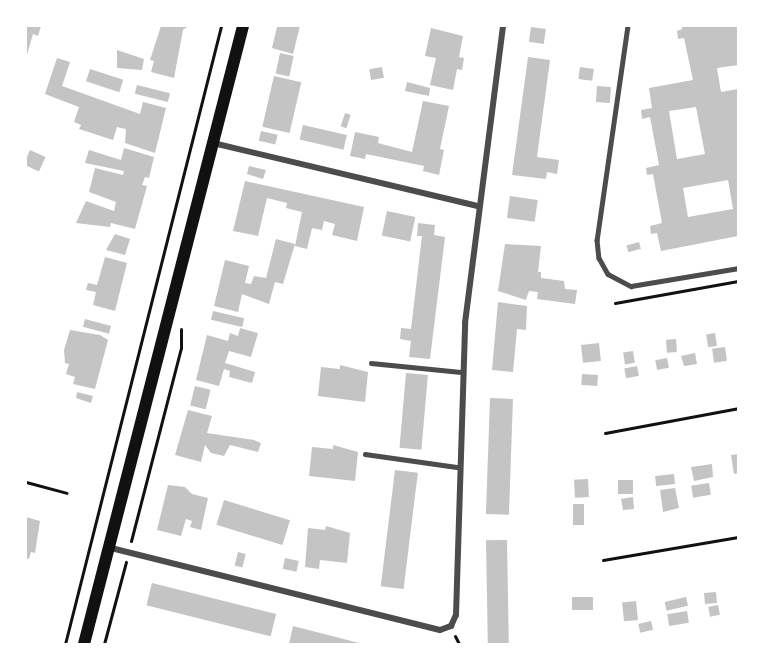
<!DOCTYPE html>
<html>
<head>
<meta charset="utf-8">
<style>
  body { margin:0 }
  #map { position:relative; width:764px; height:670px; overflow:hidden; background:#fff; font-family:Raleway,sans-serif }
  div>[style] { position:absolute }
  .building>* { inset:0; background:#c4c4c4; transform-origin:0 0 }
  .path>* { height:3px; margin:-1.5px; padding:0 1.5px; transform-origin:1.5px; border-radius:1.5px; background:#111 }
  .service>* { height:4.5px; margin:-2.25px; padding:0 2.25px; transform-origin:2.25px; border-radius:2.25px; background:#4c4c4c }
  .minor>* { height:6px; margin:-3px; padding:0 3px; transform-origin:3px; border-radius:3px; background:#4c4c4c }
  .secondary>* { height:12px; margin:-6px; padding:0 6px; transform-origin:6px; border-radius:6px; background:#111 }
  span { translate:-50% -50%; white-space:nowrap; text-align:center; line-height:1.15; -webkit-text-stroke:5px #fff; paint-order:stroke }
  .frame { position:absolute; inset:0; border:27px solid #fff; pointer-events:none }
</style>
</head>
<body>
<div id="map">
  <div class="building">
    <div style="clip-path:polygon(26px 26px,41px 26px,38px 36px,33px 34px,26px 58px)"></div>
    <div style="clip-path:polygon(161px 26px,188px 26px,183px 30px,174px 78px,151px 72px,154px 61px,150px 60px)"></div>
    <div style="clip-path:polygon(273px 26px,300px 26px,293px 54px,272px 48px,277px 27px)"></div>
    <div style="clip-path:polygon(evenodd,682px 26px,738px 26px,738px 65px,717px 68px,721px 92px,738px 89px,738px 236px,661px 251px,657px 233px,651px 234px,650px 226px,662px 223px,653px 174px,647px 175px,646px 168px,659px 165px,650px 117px,642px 119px,641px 110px,652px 108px,649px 88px,693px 80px,684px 38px,678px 39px,677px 31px,682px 29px,682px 26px,696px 107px,705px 154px,677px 159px,669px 111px,696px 107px,682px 26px,728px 180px,733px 209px,688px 217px,683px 188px,728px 180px)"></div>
    <div style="left:531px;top:27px;width:15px;height:15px;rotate:8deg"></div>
    <div style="clip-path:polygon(431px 28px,463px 36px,459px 57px,464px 58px,462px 70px,457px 69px,453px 90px,430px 85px,436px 58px,425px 56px)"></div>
    <div style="clip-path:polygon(117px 50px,144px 59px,142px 70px,117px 68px)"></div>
    <div style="left:280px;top:53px;width:14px;height:21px;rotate:12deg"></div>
    <div style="clip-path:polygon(528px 57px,550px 60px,537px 157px,559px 160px,557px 174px,547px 172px,546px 179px,512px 175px)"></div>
    <div style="clip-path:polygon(57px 58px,70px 62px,62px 86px,140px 114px,143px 102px,166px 108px,155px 153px,125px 143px,126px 129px,117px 127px,113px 140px,79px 129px,81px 125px,74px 122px,79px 107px,45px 94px)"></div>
    <div style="left:382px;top:67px;width:11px;height:13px;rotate:80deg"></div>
    <div style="left:580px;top:67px;width:14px;height:12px;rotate:8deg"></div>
    <div style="left:90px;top:69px;width:35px;height:13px;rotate:18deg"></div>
    <div style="left:274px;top:76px;width:28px;height:52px;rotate:13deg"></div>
    <div style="clip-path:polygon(407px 82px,430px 88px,429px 96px,405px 91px)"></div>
    <div style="left:137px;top:85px;width:34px;height:9px;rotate:14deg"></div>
    <div style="left:597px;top:86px;width:14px;height:16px;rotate:4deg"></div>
    <div style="clip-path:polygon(423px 101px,449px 106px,440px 149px,444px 150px,439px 175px,423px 171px,424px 166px,366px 154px,365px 159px,350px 156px,355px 132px,379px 137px,378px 143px,412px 152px)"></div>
    <div style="left:345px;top:113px;width:6px;height:14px;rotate:18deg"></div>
    <div style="left:303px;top:125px;width:45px;height:15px;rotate:13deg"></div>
    <div style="left:261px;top:131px;width:17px;height:10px;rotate:13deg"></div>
    <div style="clip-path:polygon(124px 148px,154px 157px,149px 178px,145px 177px,142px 185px,147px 186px,135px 229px,111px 223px,110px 227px,76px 223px,86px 201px,114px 211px,116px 202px,89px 192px,95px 168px,123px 175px,124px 171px,85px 163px,89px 150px,121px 160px)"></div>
    <div style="left:30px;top:150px;width:17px;height:16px;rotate:24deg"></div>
    <div style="clip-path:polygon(249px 166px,266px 170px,263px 179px,247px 174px)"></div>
    <div style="clip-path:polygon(245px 181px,364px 207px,357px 241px,332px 235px,335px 224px,324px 221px,322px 230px,312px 228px,307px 249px,295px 246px,302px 212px,286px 208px,287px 203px,267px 198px,258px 236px,233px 231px)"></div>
    <div style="left:510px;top:196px;width:28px;height:22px;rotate:8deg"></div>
    <div style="left:387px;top:211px;width:29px;height:25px;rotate:12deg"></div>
    <div style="clip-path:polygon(418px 223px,435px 225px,434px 235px,445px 237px,430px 359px,409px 357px,411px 341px,400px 339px,401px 328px,411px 329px,422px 236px,417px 236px)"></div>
    <div style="clip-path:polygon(115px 234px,130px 239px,125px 255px,106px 250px)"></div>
    <div style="clip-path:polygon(276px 239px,295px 244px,283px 284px,275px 282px,269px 304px,242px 294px,238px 312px,214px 306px,225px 260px,249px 266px,245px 283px,251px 284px,254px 276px,266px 278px)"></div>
    <div style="left:639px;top:242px;width:7px;height:13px;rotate:74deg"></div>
    <div style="clip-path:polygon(505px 244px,541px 246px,538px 272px,541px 272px,541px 278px,564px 281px,565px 289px,577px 290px,575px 304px,537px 299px,538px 292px,529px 291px,526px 300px,498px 291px)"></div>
    <div style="clip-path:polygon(105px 257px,127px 263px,115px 311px,93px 305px,96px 292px,86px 290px,88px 283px,97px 285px)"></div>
    <div style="clip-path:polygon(498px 302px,527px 306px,526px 330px,517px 329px,513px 372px,492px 370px)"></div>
    <div style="left:213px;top:311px;width:32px;height:9px;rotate:13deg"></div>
    <div style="left:85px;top:319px;width:27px;height:8px;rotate:15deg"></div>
    <div style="clip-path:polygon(240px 328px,258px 333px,251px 357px,229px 351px,225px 363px,255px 372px,252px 383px,229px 377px,230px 371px,224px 369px,219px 386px,196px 380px,207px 335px,228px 341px,230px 333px,238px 336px)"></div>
    <div style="clip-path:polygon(70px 330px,100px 335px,108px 340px,95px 389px,73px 384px,75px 377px,66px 374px,69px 364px,65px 363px,64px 350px)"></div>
    <div style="left:715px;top:333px;width:13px;height:9px;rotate:81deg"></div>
    <div style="left:676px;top:339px;width:13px;height:10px;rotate:86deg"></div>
    <div style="left:599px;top:343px;width:18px;height:18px;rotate:84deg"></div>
    <div style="left:725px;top:347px;width:14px;height:13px;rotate:82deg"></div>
    <div style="left:633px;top:351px;width:12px;height:10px;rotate:81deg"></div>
    <div style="clip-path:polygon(695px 353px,697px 364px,684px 366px,681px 356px)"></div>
    <div style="left:667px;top:358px;width:10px;height:12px;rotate:79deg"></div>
    <div style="clip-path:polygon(340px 365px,368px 372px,365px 402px,318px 396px,321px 367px,340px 369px)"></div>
    <div style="left:637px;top:366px;width:10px;height:13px;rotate:79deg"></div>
    <div style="left:406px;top:373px;width:22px;height:75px;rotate:5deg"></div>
    <div style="left:582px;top:374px;width:16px;height:11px;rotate:4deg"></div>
    <div style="left:195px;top:386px;width:16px;height:20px;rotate:14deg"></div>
    <div style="clip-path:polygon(77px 392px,93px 396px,91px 403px,76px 398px)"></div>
    <div style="left:490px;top:398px;width:23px;height:116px;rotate:2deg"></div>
    <div style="clip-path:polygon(188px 410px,212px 416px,207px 433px,254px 440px,261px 443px,258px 452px,230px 445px,224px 456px,211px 453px,205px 445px,201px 462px,175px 455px)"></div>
    <div style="clip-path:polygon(333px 445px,358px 452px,355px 481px,309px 476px,312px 447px,333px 449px)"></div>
    <div style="clip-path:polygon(738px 454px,738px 473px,734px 474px,731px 455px)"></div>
    <div style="clip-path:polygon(712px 464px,713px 477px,694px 481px,691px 467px)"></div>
    <div style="left:395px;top:470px;width:23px;height:117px;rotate:7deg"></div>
    <div style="left:674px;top:474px;width:10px;height:19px;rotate:84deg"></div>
    <div style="left:588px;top:479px;width:18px;height:14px;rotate:87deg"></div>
    <div style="left:633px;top:480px;width:14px;height:15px;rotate:90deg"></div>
    <div style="left:709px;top:483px;width:12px;height:18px;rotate:81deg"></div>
    <div style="clip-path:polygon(168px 485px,185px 487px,192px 494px,208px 498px,201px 530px,190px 527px,192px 521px,186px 519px,181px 536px,157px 530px)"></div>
    <div style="clip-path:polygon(675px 488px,679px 508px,663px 512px,660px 490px)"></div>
    <div style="clip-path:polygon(633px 497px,634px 509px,623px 510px,621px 499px)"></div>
    <div style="left:224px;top:500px;width:69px;height:26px;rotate:17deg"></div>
    <div style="left:573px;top:504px;width:11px;height:21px"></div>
    <div style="clip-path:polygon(26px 517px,40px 521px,35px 553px,31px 552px,29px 559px,26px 558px)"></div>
    <div style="clip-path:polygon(326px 526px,350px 533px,347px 563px,320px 560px,319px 569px,305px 567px,308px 528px,325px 530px)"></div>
    <div style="left:507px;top:540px;width:104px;height:21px;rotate:89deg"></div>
    <div style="left:238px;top:552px;width:8px;height:14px;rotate:14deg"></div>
    <div style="left:285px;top:558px;width:14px;height:11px;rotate:12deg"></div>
    <div style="left:152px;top:583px;width:128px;height:23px;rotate:14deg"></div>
    <div style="left:716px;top:592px;width:11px;height:12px;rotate:85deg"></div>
    <div style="left:593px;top:597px;width:13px;height:21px;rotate:90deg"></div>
    <div style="left:686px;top:597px;width:9px;height:22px;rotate:77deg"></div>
    <div style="left:636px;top:601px;width:19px;height:14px;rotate:84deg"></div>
    <div style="left:718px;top:605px;width:10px;height:10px;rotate:79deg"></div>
    <div style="left:687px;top:611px;width:12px;height:20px;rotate:81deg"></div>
    <div style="left:651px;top:621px;width:9px;height:13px;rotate:77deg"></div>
    <div style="clip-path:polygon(293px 626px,363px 644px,289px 644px)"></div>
  </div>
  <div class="path">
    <div style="left:615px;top:303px;width:125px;rotate:-10.1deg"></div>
    <div style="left:605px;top:433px;width:135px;rotate:-10.6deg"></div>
    <div style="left:26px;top:482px;width:42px;rotate:15deg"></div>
    <div style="left:131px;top:541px;width:199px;rotate:-75.5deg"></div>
    <div style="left:181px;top:348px;width:19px;rotate:-90deg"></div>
    <div style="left:603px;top:560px;width:137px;rotate:-9.7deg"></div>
    <div style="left:455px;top:636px;width:9px;rotate:63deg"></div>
    <div style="left:65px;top:644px;width:637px;rotate:-75.83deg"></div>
    <div style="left:104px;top:644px;width:85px;rotate:-75deg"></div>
  </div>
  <div class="service">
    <div style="left:628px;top:26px;width:216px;rotate:98.2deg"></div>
    <div style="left:597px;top:240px;width:18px;rotate:84deg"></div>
    <div style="left:599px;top:258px;width:18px;rotate:61deg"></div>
    <div style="left:608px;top:274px;width:26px;rotate:28deg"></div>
    <div style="left:631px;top:286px;width:109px;rotate:-9.5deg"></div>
    <div style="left:371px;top:363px;width:90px;rotate:5.7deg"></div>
    <div style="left:365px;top:454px;width:94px;rotate:8deg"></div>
  </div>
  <div class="minor">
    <div style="left:213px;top:143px;width:272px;rotate:13.4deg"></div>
    <div style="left:107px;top:547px;width:343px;rotate:14deg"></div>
    <div style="left:440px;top:630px;width:12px;rotate:-20deg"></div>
    <div style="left:451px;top:626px;width:12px;rotate:-66deg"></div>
    <div style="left:456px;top:615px;width:292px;rotate:-88.2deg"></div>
    <div style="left:465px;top:323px;width:299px;rotate:-82.7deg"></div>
  </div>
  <div class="secondary">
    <div style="left:84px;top:644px;width:638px;rotate:-75.57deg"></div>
  </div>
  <div class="frame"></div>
</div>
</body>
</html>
